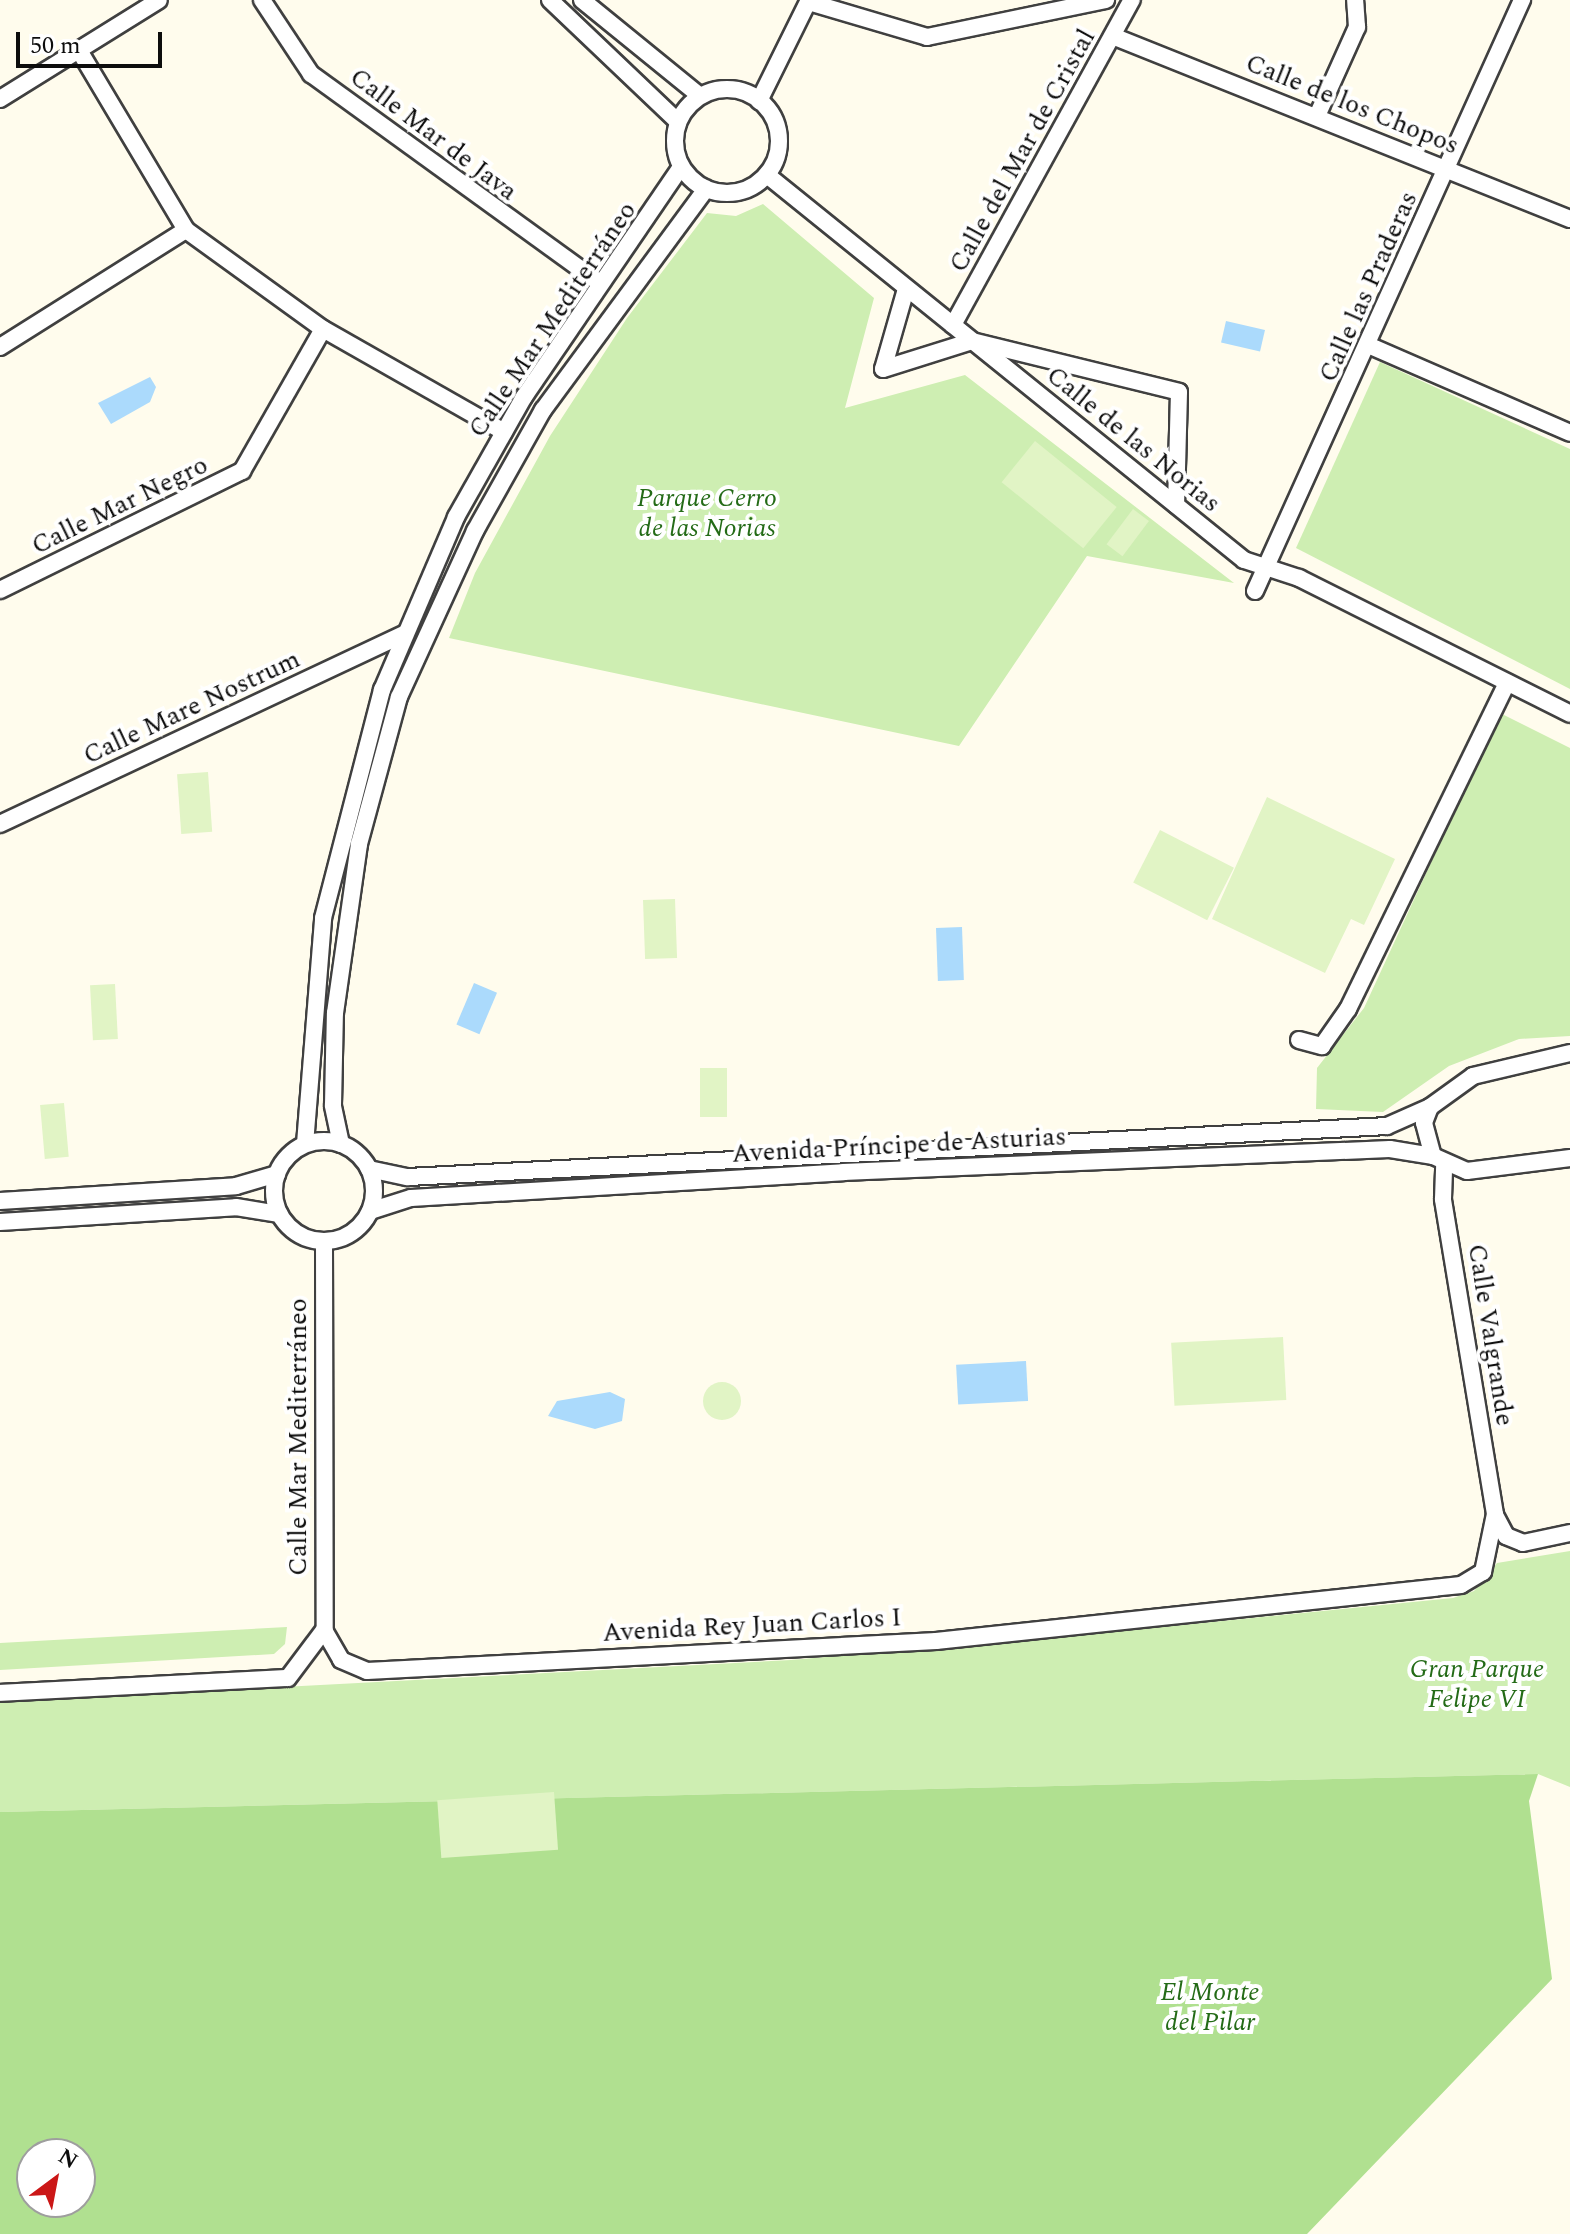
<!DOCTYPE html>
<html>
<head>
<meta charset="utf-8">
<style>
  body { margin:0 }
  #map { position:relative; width:1570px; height:2234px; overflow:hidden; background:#fffced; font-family:Spectral,serif }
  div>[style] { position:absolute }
  .green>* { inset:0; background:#ceeeb2 }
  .forest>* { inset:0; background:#b0e090 }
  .pitch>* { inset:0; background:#e1f4c5; transform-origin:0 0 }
  .round { border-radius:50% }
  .water>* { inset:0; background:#abdafc; transform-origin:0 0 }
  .roads { filter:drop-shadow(2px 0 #404040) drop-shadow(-2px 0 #404040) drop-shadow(0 2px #404040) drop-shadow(0 -2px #404040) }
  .minor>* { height:16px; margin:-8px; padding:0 8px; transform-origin:8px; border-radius:8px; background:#fff }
  .minor>.ring { margin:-8px; padding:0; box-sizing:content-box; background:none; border:16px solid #fff; border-radius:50% }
  span { translate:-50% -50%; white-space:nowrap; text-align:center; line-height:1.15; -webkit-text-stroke:8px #fff; paint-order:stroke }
  .street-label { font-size:26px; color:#0d0d0d }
  .park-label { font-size:26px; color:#246b17; font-style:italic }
  .north { position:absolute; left:16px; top:2138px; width:80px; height:80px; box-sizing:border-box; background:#fff; border:2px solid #9e9e9e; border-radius:50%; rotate:32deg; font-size:22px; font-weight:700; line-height:32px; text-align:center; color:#0d0d0d }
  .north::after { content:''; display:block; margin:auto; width:28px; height:36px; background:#cb1717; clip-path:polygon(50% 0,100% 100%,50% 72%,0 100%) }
  .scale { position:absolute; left:16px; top:32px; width:146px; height:36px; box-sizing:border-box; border:4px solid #0d0d0d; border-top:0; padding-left:10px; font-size:24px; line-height:28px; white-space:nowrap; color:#0d0d0d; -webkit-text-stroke:6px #fff; paint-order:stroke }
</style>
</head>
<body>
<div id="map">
  <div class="green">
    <div style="clip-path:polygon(763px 204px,874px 298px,845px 408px,965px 375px,1234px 583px,1087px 556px,959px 746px,449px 638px,475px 573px,550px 436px,627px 318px,707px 213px,736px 216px)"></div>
    <div style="clip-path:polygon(1380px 362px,1570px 449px,1570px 689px,1296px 548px)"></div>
    <div style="clip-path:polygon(1500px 713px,1570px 748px,1570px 1036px,1519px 1039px,1449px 1066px,1383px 1112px,1316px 1109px,1317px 1068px,1364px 1008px)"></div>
    <div style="clip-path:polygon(1570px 1551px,1570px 1787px,1538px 1774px,0 1812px,0 1702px,791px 1660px,1093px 1634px,1453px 1598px,1474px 1591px,1497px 1563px)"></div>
    <div style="clip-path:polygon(287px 1627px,285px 1644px,274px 1654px,0 1670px,0 1643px)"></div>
  </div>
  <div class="forest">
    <div style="clip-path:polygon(evenodd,1538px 1774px,1529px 1801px,1552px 1979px,1307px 2234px,0 2234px,0 1812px,1538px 1774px,32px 2154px,80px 2154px,80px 2202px,32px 2202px,32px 2154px)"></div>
  </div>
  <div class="pitch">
    <div style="left:1035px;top:441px;width:105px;height:53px;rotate:39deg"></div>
    <div style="left:1133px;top:509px;width:20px;height:44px;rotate:37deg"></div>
    <div style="left:208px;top:772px;width:60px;height:31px;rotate:86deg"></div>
    <div style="clip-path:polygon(1267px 797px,1395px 859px,1364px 925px,1351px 919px,1325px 973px,1212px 919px)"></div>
    <div style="left:1160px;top:830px;width:83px;height:59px;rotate:27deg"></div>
    <div style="left:675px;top:899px;width:59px;height:32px;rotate:88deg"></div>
    <div style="left:115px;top:984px;width:55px;height:25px;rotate:87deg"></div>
    <div style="left:700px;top:1068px;width:27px;height:49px"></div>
    <div style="left:64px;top:1103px;width:54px;height:24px;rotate:85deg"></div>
    <div style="left:1283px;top:1337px;width:63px;height:112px;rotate:87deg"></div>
    <div class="round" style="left:703px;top:1382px;width:38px;height:38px"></div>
    <div style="left:554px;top:1792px;width:58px;height:117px;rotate:86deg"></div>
  </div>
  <div class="water">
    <div style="left:1226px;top:321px;width:40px;height:22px;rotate:13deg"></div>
    <div style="clip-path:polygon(150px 377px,156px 387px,150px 402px,111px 424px,98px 403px)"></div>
    <div style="left:962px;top:927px;width:53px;height:26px;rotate:88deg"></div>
    <div style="left:474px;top:983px;width:25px;height:45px;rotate:23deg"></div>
    <div style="left:1026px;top:1361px;width:40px;height:70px;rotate:87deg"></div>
    <div style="clip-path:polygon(610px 1392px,625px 1399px,622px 1421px,595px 1429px,548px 1416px,557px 1401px)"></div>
  </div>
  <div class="roads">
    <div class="minor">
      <div style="left:262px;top:0;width:89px;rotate:56.5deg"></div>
      <div style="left:311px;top:74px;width:357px;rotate:35.9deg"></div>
      <div style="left:550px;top:0;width:177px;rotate:43.6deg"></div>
      <div style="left:582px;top:0;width:152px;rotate:39.1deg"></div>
      <div style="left:809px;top:2px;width:123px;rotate:16.5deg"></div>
      <div style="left:927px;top:37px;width:183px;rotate:-11.7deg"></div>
      <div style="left:1115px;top:37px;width:490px;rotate:21.8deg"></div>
      <div style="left:80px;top:52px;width:207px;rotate:59.2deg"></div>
      <div style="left:186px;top:230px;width:169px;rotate:35.9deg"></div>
      <div style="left:323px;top:329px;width:208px;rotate:29.6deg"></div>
      <div class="ring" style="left:675px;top:89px;width:88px;height:88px"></div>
      <div style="left:0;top:99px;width:187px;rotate:-31.9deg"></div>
      <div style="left:759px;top:101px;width:113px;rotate:-63.7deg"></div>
      <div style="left:1317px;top:116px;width:98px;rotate:-65.8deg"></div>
      <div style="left:1357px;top:27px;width:27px;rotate:-94deg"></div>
      <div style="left:767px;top:175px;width:613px;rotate:38.91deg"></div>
      <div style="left:1244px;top:560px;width:58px;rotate:18.1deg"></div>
      <div style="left:1299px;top:578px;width:303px;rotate:26.6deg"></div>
      <div style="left:906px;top:289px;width:83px;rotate:106deg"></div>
      <div style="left:883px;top:369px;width:93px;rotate:-17.5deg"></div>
      <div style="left:972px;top:341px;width:213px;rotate:13.8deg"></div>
      <div style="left:1179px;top:392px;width:113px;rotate:91.5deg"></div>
      <div style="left:953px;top:325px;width:371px;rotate:-61.2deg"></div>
      <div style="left:1368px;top:345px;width:220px;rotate:23.5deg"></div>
      <div style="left:0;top:347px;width:220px;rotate:-32.2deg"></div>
      <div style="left:0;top:590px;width:270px;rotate:-26.2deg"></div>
      <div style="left:242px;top:471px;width:163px;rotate:-60.3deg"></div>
      <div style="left:1255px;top:591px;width:649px;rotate:-65.69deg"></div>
      <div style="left:0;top:824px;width:446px;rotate:-25.2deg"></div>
      <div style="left:1299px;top:1040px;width:24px;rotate:15deg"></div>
      <div style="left:1322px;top:1046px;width:45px;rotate:-54.9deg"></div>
      <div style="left:1348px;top:1009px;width:363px;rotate:-64deg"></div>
      <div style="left:1570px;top:1053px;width:100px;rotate:166.7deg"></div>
      <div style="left:1473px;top:1076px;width:53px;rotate:144.2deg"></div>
      <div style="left:1430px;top:1107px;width:17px;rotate:111deg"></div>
      <div style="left:1424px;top:1123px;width:34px;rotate:75deg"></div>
      <div style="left:1433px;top:1156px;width:37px;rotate:24deg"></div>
      <div style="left:1467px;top:1171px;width:104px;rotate:-7.2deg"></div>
      <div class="ring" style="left:274px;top:1141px;width:84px;height:84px"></div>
      <div style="left:305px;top:1144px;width:227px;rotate:-85.4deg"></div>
      <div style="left:323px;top:918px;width:236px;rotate:-75.5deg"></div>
      <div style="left:382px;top:690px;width:188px;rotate:-66.8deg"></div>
      <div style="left:456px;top:517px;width:138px;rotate:-60.5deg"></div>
      <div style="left:524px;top:397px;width:278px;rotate:-55.7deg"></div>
      <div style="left:341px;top:1144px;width:40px;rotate:-102deg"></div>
      <div style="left:333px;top:1105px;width:92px;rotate:-88.8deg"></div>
      <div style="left:335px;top:1013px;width:171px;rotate:-81.9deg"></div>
      <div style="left:359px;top:844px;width:152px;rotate:-74.8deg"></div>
      <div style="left:399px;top:697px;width:183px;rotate:-65.4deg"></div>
      <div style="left:475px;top:531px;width:139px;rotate:-60.7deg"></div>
      <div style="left:543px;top:410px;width:275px;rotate:-53.6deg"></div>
      <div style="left:369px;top:1169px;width:40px;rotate:12deg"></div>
      <div style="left:408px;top:1177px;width:980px;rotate:-2.98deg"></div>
      <div style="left:1387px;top:1126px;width:47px;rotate:-23.8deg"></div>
      <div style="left:0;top:1201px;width:236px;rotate:-3.6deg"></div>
      <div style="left:236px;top:1186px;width:43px;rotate:-16.3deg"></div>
      <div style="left:370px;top:1211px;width:43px;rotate:-17.6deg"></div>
      <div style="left:411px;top:1198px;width:433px;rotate:-3.4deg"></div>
      <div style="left:843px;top:1172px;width:547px;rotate:-2.41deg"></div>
      <div style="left:1390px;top:1149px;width:44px;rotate:9.2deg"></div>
      <div style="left:0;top:1222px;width:236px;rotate:-3.6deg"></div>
      <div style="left:236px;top:1207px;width:44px;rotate:9.2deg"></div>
      <div style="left:324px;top:1241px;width:392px;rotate:89.9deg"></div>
      <div style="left:1495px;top:1515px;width:24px;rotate:62deg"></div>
      <div style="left:1506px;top:1536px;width:18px;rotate:22deg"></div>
      <div style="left:1523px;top:1543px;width:48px;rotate:-12deg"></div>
      <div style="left:324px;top:1630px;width:34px;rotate:60deg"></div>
      <div style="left:341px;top:1660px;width:28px;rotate:23deg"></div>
      <div style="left:367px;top:1671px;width:570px;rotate:-3.02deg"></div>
      <div style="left:936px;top:1641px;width:528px;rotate:-6.09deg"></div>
      <div style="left:1461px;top:1585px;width:26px;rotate:-31deg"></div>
      <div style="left:1483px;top:1572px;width:59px;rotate:-78.3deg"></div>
      <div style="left:1495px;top:1514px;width:319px;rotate:-99.4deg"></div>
      <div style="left:1443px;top:1199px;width:36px;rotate:-88deg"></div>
      <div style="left:0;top:1693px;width:288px;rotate:-3deg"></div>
      <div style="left:288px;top:1678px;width:60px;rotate:-53.1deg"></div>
    </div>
  </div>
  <div class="street-label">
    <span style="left:1352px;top:105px;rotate:22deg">Calle de los Chopos</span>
    <span style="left:433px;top:135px;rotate:37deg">Calle Mar de Java</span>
    <span style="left:1023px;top:151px;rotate:-61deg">Calle del Mar de Cristal</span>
    <span style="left:1369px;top:287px;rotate:-66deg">Calle las Praderas</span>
    <span style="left:553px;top:320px;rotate:-56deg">Calle Mar Mediterráneo</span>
    <span style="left:1133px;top:440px;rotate:39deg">Calle de las Norias</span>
    <span style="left:120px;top:506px;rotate:-26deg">Calle Mar Negro</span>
    <span style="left:192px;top:708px;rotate:-25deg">Calle Mare Nostrum</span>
    <span style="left:899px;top:1146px;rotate:-3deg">Avenida Príncipe de Asturias</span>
    <span style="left:1490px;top:1335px;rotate:81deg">Calle Valgrande</span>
    <span style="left:299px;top:1437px;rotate:-90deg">Calle Mar Mediterráneo</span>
    <span style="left:752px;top:1626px;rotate:-3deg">Avenida Rey Juan Carlos I</span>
  </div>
  <div class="park-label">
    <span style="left:707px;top:514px">Parque Cerro<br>de las Norias</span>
    <span style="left:1477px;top:1685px">Gran Parque<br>Felipe VI</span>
    <span style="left:1210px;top:2008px">El Monte<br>del Pilar</span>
  </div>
  <div class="north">N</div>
  <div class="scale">50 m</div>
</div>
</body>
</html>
